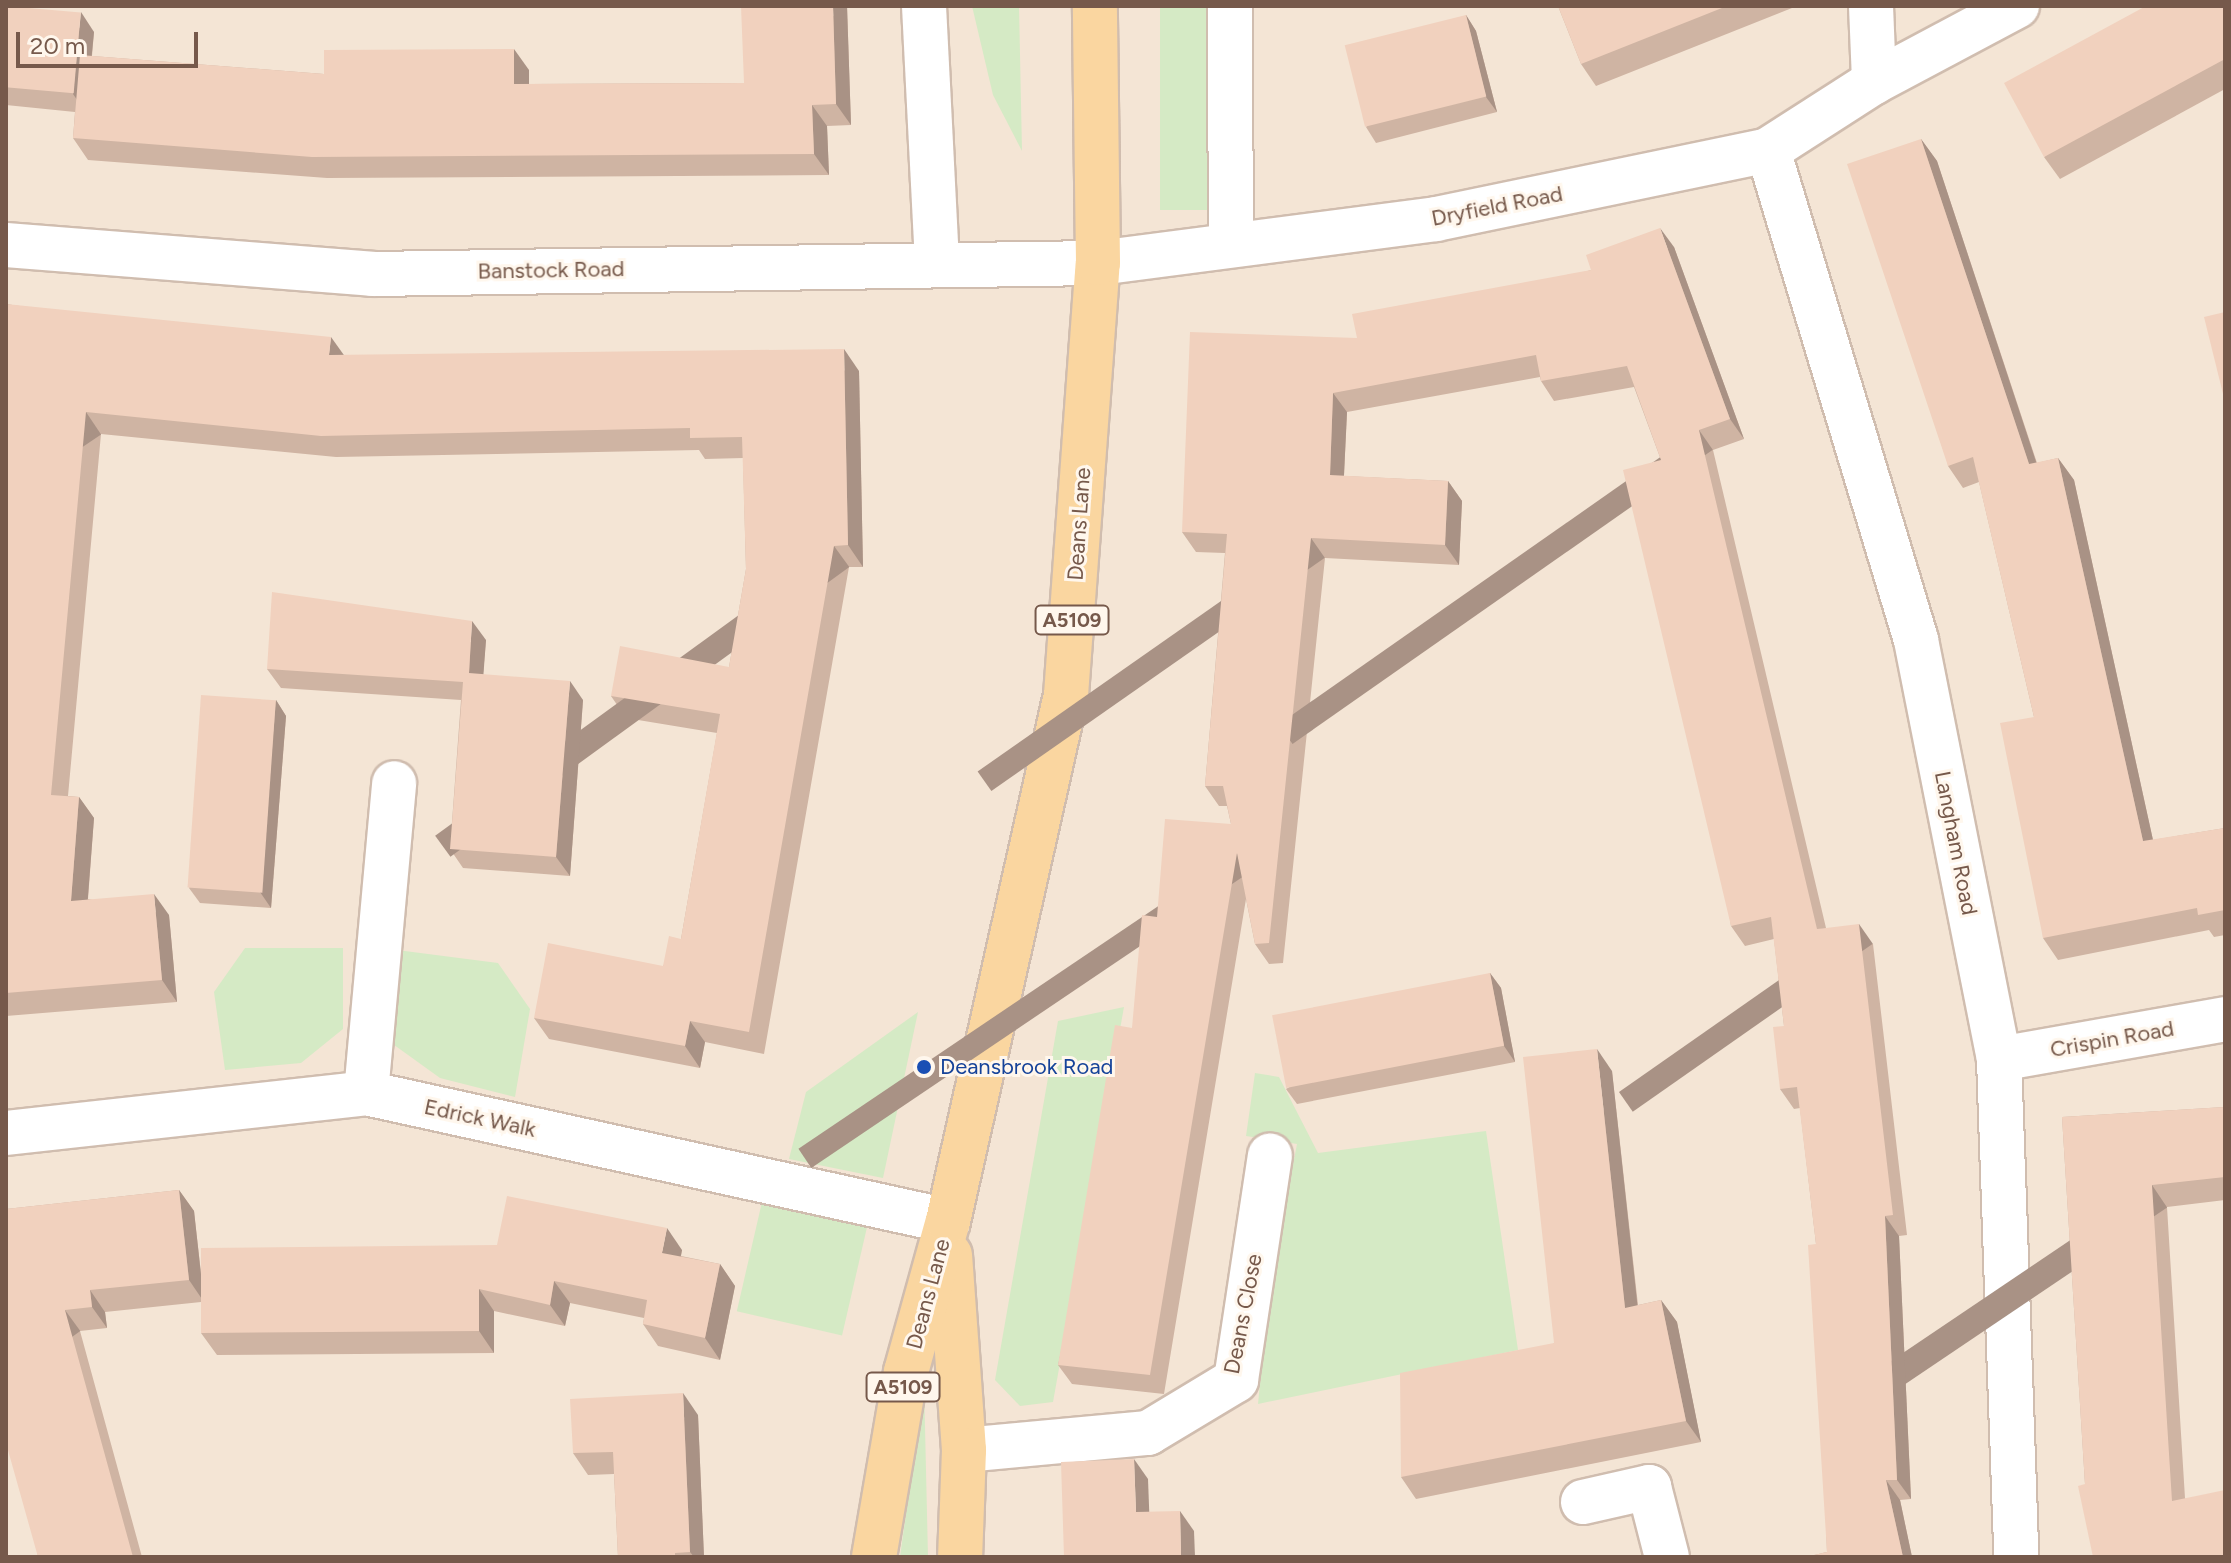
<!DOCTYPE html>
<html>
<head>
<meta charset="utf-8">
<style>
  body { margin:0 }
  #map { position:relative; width:2231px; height:1563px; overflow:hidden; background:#fcf3e6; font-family:Figtree,sans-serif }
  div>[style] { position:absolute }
  .residential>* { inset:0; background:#f4e5d5 }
  .green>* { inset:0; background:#d5eac5; transform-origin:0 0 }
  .roads { filter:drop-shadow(2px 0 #d0bdaf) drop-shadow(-2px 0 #d0bdaf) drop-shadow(0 2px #d0bdaf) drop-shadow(0 -2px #d0bdaf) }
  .minor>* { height:44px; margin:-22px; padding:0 22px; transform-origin:22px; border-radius:22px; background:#fff }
  .major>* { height:44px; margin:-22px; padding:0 22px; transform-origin:22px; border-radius:22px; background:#fad6a0 }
  .wall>* { inset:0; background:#cfb4a3 }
  .shaded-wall>* { inset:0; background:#a99285; transform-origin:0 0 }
  .building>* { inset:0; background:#f1d1be; transform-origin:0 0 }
  .dots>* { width:22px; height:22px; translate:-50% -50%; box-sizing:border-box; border:4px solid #fff7ed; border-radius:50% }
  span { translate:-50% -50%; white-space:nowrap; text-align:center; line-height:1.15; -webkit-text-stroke:6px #fff7ed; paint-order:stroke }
  .shield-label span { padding:2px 6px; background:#fff7ed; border:2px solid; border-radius:6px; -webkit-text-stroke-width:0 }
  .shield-label { font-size:20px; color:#76594b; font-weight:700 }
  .street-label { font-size:22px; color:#76594b }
  .transit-label { font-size:22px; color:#164399 }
  .left { translate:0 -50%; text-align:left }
  .frame { position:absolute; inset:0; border:8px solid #76594b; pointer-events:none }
  .scale { position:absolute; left:16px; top:32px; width:182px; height:36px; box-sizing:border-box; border:4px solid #76594b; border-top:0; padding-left:10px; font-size:24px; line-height:28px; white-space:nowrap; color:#76594b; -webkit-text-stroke:6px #fff7ed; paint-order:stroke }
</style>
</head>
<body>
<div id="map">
  <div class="residential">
    <div style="clip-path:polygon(6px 6px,2225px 6px,2225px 1557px,959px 1557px,949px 1199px,955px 1557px,6px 1557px)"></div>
  </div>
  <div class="green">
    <div style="clip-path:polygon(972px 6px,1019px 6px,1022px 151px,993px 95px)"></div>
    <div style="left:1160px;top:6px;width:50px;height:204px"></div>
    <div style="clip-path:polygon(245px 948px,343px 948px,343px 1029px,301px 1063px,225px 1070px,214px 992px)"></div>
    <div style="clip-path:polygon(397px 950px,498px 963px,530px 1009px,515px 1097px,440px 1078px,390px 1042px)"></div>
    <div style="clip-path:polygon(1124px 1007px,1053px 1402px,1020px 1406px,995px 1380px,1058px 1021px)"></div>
    <div style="clip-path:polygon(918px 1012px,883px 1178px,789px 1159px,806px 1092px)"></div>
    <div style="clip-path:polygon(1255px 1073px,1279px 1077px,1318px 1153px,1486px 1131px,1518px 1350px,1258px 1404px,1270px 1284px,1297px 1144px,1246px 1136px)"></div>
    <div style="left:762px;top:1202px;width:108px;height:112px;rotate:13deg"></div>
    <div style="clip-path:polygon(924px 1383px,928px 1557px,900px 1557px)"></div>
  </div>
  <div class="roads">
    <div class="minor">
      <div style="left:924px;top:6px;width:257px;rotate:87.1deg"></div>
      <div style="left:1230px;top:6px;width:239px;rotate:89.8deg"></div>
      <div style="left:1871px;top:6px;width:76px;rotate:87.7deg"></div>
      <div style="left:1768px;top:150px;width:512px;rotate:73.19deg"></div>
      <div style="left:1916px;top:640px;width:427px;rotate:78.8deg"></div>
      <div style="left:1999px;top:1059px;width:498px;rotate:88deg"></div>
      <div style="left:6px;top:245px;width:367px;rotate:4.5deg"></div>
      <div style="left:372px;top:274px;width:726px;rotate:-0.87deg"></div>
      <div style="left:1098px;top:263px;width:341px;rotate:-7.4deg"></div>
      <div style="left:1436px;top:219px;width:339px;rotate:-11.7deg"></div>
      <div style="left:1768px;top:150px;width:126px;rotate:-32.7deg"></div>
      <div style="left:1874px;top:82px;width:162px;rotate:-28deg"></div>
      <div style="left:1999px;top:1059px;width:230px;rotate:-10deg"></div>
      <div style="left:366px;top:1093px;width:311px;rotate:-84.8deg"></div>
      <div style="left:6px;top:1133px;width:362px;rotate:-6.3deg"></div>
      <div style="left:366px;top:1093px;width:596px;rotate:12.4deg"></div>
      <div style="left:964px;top:1450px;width:185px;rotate:-5.3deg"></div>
      <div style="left:1148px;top:1433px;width:103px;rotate:-31.1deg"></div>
      <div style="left:1236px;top:1380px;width:227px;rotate:-81.4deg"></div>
      <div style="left:1583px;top:1502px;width:68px;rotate:-12.8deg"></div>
      <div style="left:1649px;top:1487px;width:72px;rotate:75.6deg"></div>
    </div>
    <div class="major">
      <div style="left:950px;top:1255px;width:196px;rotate:85.9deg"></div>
      <div style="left:964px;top:1450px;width:107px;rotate:92.1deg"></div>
      <div style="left:874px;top:1557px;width:188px;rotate:-80.2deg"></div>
      <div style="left:906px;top:1372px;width:157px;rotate:-74.5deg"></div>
      <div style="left:948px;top:1221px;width:539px;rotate:-77.36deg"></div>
      <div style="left:1066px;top:695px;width:433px;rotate:-85.8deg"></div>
      <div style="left:1098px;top:263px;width:257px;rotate:-90.7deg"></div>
    </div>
  </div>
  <div class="wall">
    <div style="clip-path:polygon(6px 6px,94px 32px,92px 56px,324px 74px,529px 70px,529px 84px,744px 83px,847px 6px,851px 125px,827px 126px,829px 175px,327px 178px,88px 160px,73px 138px,75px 112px,6px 105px)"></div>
    <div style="clip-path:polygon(1558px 6px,1791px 6px,1792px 8px,1596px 86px,1581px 64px)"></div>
    <div style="clip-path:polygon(2225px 6px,2225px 89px,2060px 179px,2044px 157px)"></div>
    <div style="clip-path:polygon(1466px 15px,1476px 31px,1497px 112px,1376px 143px,1366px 127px)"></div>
    <div style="clip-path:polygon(1921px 139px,1937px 161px,2037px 463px,2058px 458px,2074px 480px,2153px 840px,2225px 828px,2225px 935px,2214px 937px,2209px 930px,2058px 960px,2043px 938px,2034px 717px,1979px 482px,1963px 488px,1948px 466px)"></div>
    <div style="clip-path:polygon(1674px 247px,1744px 439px,1713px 450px,1826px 928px,1873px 944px,1907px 1235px,1899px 1236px,1911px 1499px,1900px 1500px,1912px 1557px,1805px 1557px,1827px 1552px,1816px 1244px,1800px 1108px,1794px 1109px,1780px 1089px,1784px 1026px,1774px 939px,1745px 946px,1731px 926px,1661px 460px,1634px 387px,1554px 401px,1541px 381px,1540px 377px,1347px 412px,1344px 476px,1448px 481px,1462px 501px,1459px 565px,1325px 558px,1283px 963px,1269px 964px,1255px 944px,1246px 899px,1164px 1394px,1072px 1384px,1058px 1365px,1157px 917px,1231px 824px,1227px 806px,1219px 806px,1205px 786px,1225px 553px,1196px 552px,1182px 532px,1357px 338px,1591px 270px)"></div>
    <div style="clip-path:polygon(6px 304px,344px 355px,859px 371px,863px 567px,849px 567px,764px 1054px,705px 1042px,700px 1068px,549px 1039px,534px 1018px,663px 966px,681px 939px,717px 733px,626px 718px,611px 696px,729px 667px,746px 569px,743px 458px,705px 459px,699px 450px,336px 457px,101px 434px,68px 796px,79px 797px,94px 818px,88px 899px,169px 915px,177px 1002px,6px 1016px)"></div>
    <div style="clip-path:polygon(486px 640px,483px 675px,583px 700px,570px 876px,463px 868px,450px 849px,461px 700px,281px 688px,267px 669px)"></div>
    <div style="clip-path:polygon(276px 700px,286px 716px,271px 908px,200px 903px,189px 888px)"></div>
    <div style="clip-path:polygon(1490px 973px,1501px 988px,1515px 1062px,1297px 1104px,1286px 1089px)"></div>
    <div style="clip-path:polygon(1612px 1071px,1638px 1305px,1661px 1300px,1677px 1322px,1701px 1442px,1416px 1499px,1401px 1477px,1554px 1343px)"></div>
    <div style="clip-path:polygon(2225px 1107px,2225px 1200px,2167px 1207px,2185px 1498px,2225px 1557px,2085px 1484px,2062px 1117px)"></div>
    <div style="clip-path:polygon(179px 1190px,194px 1211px,201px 1273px,682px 1250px,681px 1256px,720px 1264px,735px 1286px,720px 1360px,658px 1346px,643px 1324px,644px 1318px,570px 1303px,565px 1326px,494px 1311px,494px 1353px,217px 1355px,201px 1333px,201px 1302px,105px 1312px,107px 1328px,80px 1331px,142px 1557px,38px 1557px,6px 1209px)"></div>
    <div style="clip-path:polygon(698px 1415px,704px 1557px,618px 1557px,614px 1474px,588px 1475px,573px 1453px)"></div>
  </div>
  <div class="shaded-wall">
    <div style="clip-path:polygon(833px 6px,847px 6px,851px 125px,836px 104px)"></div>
    <div style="clip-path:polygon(81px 12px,94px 32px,86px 113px,73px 94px)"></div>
    <div style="clip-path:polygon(1466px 15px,1476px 31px,1497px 112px,1486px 97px)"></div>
    <div style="clip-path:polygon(514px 49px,529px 70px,529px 106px,514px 84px)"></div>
    <div style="clip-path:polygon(812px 105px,827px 126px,829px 175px,814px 154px)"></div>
    <div style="clip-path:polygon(1921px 139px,1937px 161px,2044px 486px,2029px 464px)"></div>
    <div style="clip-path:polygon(1660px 228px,1674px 247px,1744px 439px,1730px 419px)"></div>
    <div style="clip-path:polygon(331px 337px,346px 358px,329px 355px)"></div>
    <div style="clip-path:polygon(844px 349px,859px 371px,863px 567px,848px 545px)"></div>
    <div style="clip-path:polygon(1333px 393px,1347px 412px,1343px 495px,1330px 475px)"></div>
    <div style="left:86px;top:412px;width:27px;height:385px;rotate:56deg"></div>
    <div style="left:1699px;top:430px;width:24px;height:513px;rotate:55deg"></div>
    <div style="clip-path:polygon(2058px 458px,2074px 480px,2158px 863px,2143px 841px)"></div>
    <div style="clip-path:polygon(1448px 481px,1462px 501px,1459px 565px,1445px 545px)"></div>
    <div style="left:1311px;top:538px;width:24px;height:407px;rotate:55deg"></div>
    <div style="left:834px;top:546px;width:26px;height:493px;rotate:54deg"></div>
    <div style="clip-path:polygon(472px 621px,486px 640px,482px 693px,469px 673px)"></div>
    <div style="clip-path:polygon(570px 681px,583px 700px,570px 876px,556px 857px)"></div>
    <div style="clip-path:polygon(276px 700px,286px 716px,271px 908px,260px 892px)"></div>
    <div style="clip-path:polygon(79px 797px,94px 818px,86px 922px,71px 901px)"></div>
    <div style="left:1237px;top:853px;width:23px;height:529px;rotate:56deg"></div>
    <div style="clip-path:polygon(154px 894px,169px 915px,177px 1002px,162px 980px)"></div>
    <div style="left:1859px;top:924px;width:24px;height:293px;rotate:55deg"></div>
    <div style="clip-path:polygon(1490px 973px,1501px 988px,1515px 1062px,1504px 1046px)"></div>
    <div style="clip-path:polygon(690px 1021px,705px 1042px,700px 1068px,685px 1046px)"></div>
    <div style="clip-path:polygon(1597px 1049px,1612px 1071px,1640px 1329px,1625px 1308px)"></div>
    <div style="left:2152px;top:1185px;width:27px;height:317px;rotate:56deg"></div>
    <div style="clip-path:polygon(179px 1190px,194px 1211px,204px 1302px,189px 1280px)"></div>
    <div style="clip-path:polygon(1885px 1216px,1899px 1236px,1911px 1499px,1897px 1480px)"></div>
    <div style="clip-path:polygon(667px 1228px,682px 1250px,677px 1274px,662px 1253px)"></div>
    <div style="clip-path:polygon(720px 1264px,735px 1286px,720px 1360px,705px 1338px)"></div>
    <div style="clip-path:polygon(554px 1281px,570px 1303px,565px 1326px,550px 1305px)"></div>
    <div style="clip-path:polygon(479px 1289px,494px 1311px,494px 1353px,479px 1331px)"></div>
    <div style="clip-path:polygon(90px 1290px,105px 1312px,107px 1328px,92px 1307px)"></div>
    <div style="clip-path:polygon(1661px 1300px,1677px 1322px,1701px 1442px,1686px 1421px)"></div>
    <div style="left:65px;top:1310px;width:26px;height:256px;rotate:54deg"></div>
    <div style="clip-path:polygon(683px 1393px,698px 1415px,704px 1557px,694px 1557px,690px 1552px)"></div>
    <div style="clip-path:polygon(1134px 1459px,1148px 1479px,1150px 1532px,1136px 1512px)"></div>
    <div style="clip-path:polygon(1886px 1480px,1900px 1500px,1912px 1557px,1903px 1557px)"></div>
    <div style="clip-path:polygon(1180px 1511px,1194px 1531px,1195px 1557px,1181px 1557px)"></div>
  </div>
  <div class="building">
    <div style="left:6px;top:6px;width:75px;height:81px;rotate:5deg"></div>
    <div style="clip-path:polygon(741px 6px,833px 6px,836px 104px,812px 105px,814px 154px,312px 157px,73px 138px,80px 55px,324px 74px,324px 50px,514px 49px,514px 84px,744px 83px)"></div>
    <div style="clip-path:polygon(1558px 6px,1727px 6px,1581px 64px)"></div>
    <div style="clip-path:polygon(2146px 6px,2225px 6px,2225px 59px,2044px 157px,2004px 83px)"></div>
    <div style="left:1466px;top:15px;width:84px;height:125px;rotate:76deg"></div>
    <div style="clip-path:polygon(1921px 139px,2029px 464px,2058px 458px,2143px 841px,2225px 828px,2225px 910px,2198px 915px,2197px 908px,2043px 938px,2000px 723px,2034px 717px,1973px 457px,1948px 466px,1847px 164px)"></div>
    <div style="clip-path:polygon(1660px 228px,1730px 419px,1699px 430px,1817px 929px,1859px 924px,1893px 1215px,1885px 1216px,1897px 1480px,1886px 1480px,1903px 1557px,1805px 1557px,1827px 1552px,1808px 1245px,1816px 1244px,1797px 1087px,1780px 1089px,1773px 1027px,1784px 1026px,1771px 917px,1731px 926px,1623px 470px,1661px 460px,1627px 366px,1541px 381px,1536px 355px,1333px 393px,1330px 475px,1448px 481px,1445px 545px,1311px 538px,1269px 943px,1255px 944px,1237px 853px,1150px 1375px,1058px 1365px,1115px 1025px,1132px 1028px,1142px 915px,1157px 917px,1165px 819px,1231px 824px,1223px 786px,1205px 786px,1227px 534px,1182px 532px,1190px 332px,1357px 338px,1352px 314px,1591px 270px,1586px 255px)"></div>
    <div style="clip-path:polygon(6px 304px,331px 337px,329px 355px,844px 349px,848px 545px,834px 546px,749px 1032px,690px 1021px,685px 1046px,534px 1018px,548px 943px,663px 966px,669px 936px,681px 939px,720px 714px,611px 696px,620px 646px,729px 667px,746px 569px,742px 437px,690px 438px,690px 428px,321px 436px,86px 412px,51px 795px,79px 797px,71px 901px,154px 894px,162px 980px,6px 993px)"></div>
    <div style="clip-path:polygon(2225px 312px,2225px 402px,2204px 317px)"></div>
    <div style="clip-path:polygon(272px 592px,472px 621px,469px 673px,570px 681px,556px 857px,450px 849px,463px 682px,267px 669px)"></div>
    <div style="left:201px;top:695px;width:75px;height:193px;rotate:4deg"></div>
    <div style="left:1490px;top:973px;width:74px;height:222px;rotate:79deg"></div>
    <div style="clip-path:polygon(1597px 1049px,1625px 1308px,1661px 1300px,1686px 1421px,1401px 1477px,1400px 1373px,1554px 1343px,1523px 1057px)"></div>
    <div style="clip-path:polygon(2225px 1107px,2225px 1177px,2152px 1185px,2172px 1501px,2225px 1490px,2225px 1557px,2093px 1557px,2078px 1486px,2085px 1484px,2062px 1117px)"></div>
    <div style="clip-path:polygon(179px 1190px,189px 1280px,90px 1290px,92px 1307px,65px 1310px,133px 1557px,38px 1557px,6px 1443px,6px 1209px)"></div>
    <div style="clip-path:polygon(507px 1196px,667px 1228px,662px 1253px,720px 1264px,705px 1338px,643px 1324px,647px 1300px,554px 1281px,550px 1305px,479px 1289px,479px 1331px,201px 1333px,201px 1248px,497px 1245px)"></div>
    <div style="clip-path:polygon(683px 1393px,690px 1552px,675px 1553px,675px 1557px,618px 1557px,613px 1452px,573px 1453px,570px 1399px)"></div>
    <div style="clip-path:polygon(1134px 1459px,1136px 1512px,1180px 1511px,1181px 1557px,1064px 1557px,1061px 1462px)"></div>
  </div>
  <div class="dots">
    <div style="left:924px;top:1067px;background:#1a4fb4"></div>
  </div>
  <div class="shield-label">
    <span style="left:1072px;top:620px">A5109</span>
    <span style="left:903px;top:1387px">A5109</span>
  </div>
  <div class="street-label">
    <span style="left:1497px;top:206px;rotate:-11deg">Dryfield Road</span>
    <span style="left:551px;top:270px;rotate:-1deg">Banstock Road</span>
    <span style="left:1079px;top:524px;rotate:-86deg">Deans Lane</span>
    <span style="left:1956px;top:843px;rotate:79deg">Langham Road</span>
    <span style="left:2112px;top:1039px;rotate:-10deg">Crispin Road</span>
    <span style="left:480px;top:1118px;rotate:12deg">Edrick Walk</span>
    <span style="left:928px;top:1294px;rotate:-75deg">Deans Lane</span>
    <span style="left:1243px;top:1314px;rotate:-79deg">Deans Close</span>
  </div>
  <div class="transit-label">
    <span class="left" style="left:940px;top:1067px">Deansbrook Road</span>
  </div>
  <div class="frame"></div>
  <div class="scale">20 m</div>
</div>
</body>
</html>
